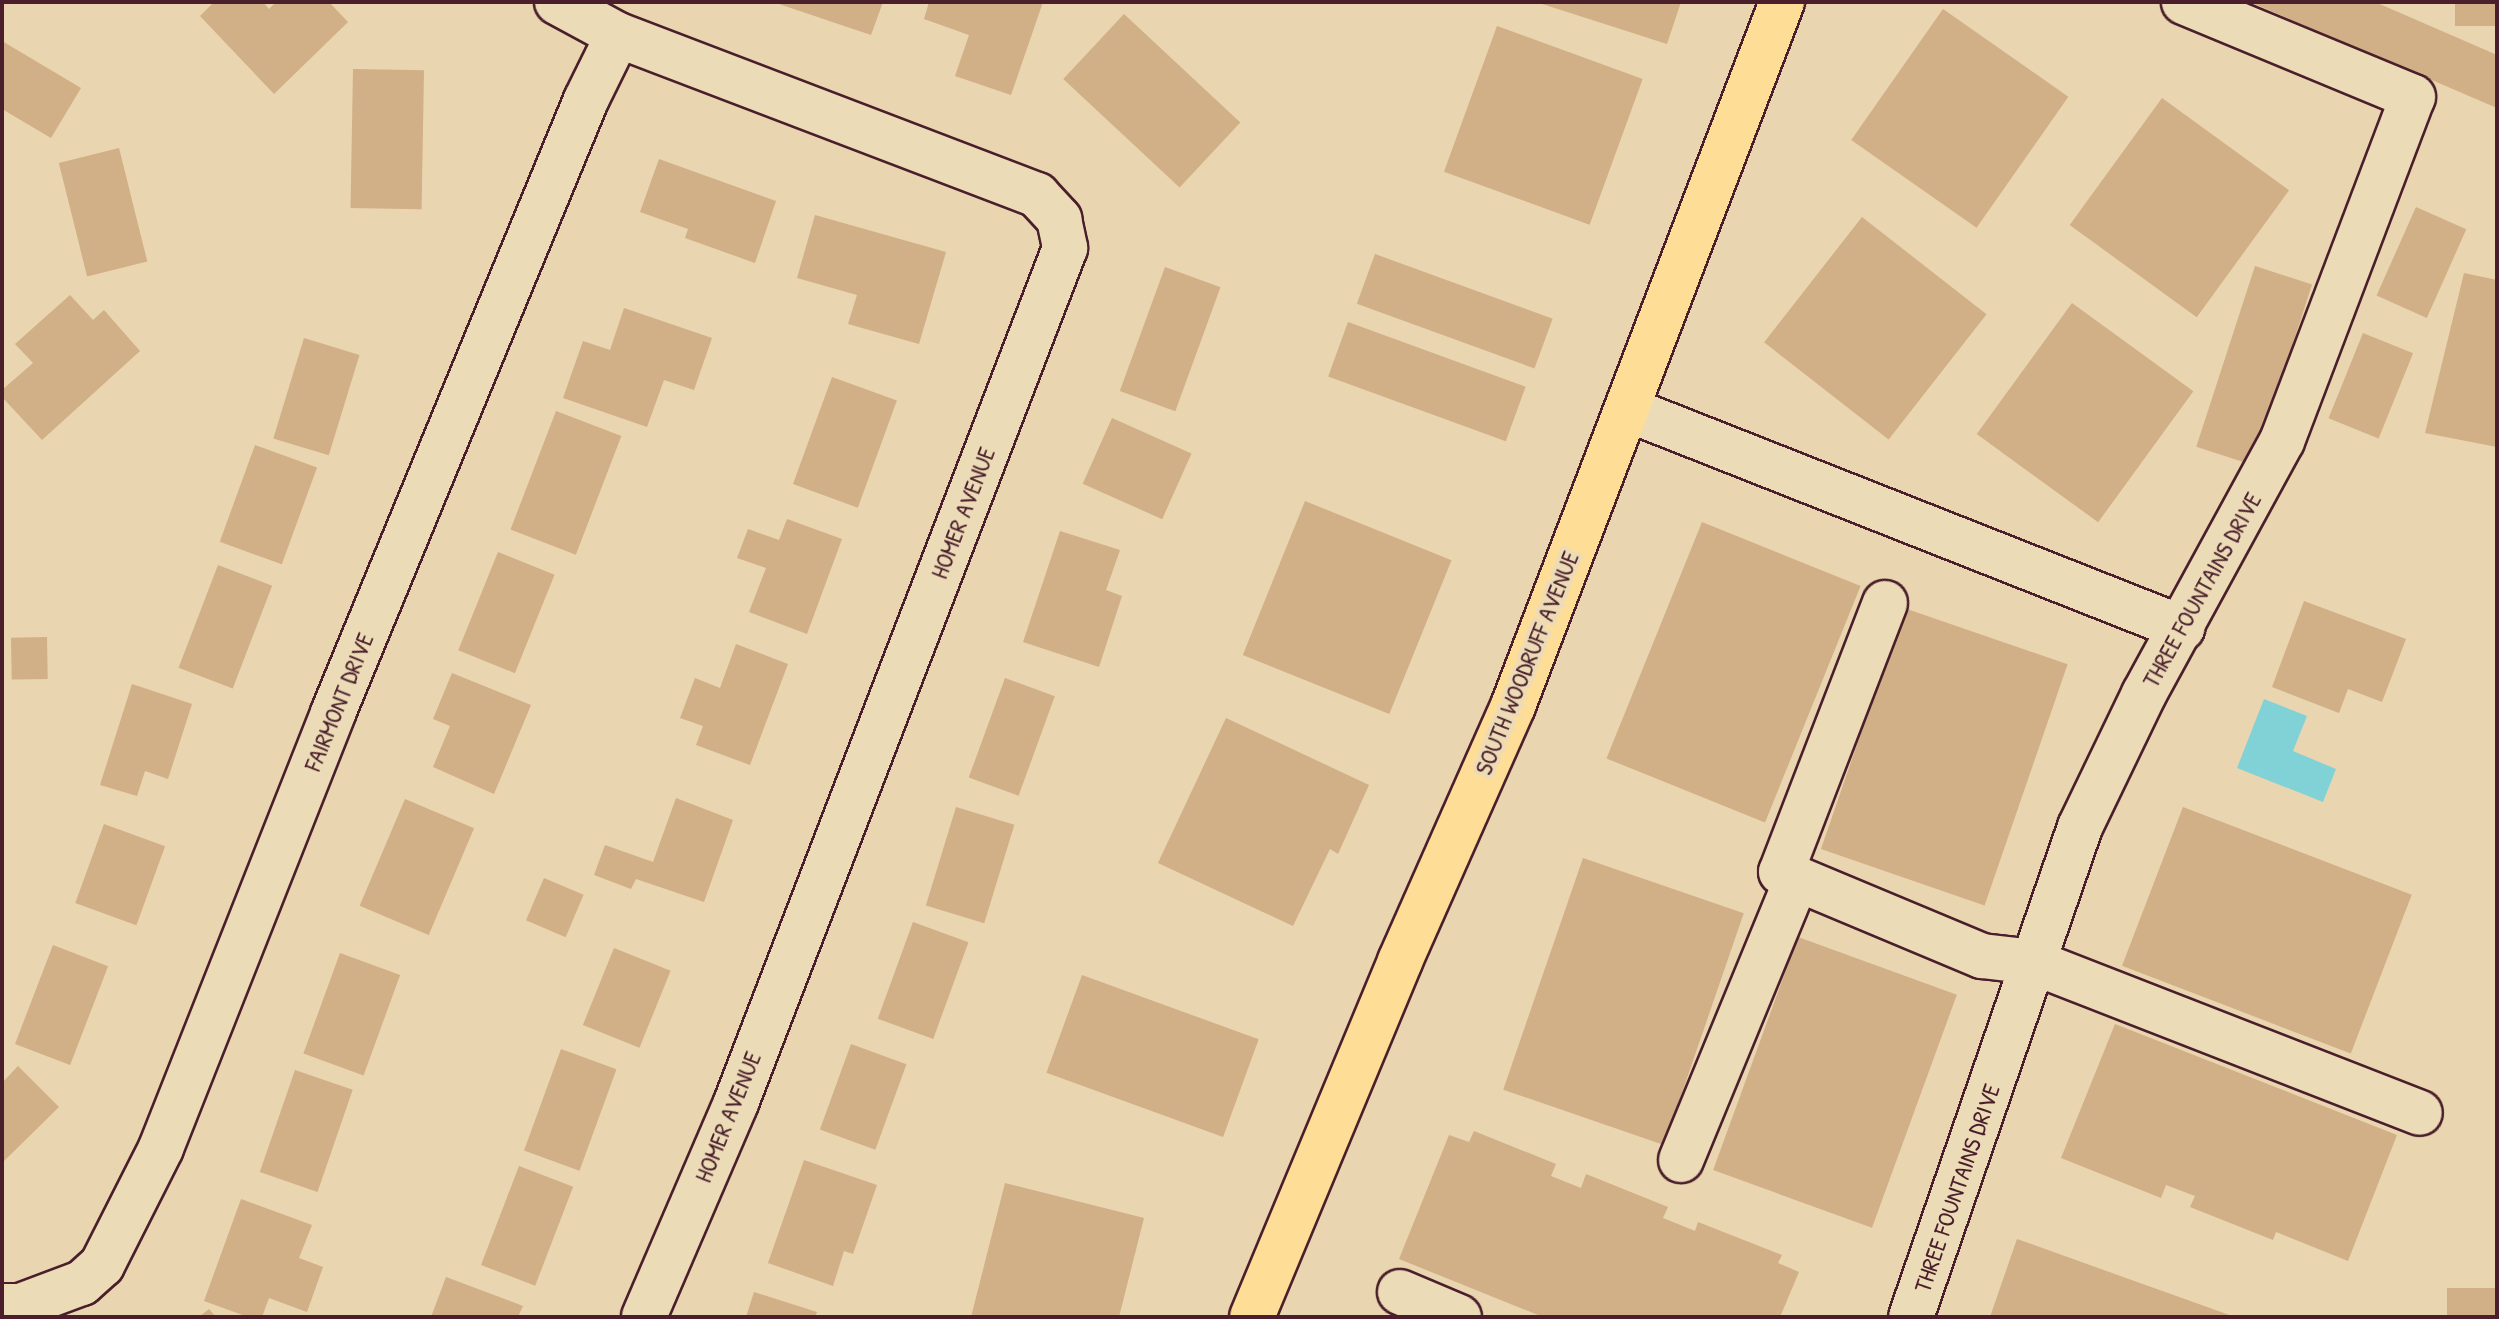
<!DOCTYPE html>
<html>
<head>
<meta charset="utf-8">
<style>
  body { margin:0 }
  #map { position:relative; width:2499px; height:1319px; overflow:hidden; background:#e9d5af; font-family:"Patrick Hand",sans-serif }
  div>[style] { position:absolute }
  .water>* { inset:0; background:#81d2d7 }
  .building>* { inset:0; background:#d1af87; transform-origin:0 0 }
  .roads { filter:drop-shadow(2px 0 #4a1f2b) drop-shadow(-2px 0 #4a1f2b) drop-shadow(0 2px #4a1f2b) drop-shadow(0 -2px #4a1f2b) }
  .minor>* { height:44px; margin:-22px; padding:0 22px; transform-origin:22px; border-radius:22px; background:#ecdbb7 }
  .major>* { height:44px; margin:-22px; padding:0 22px; transform-origin:22px; border-radius:22px; background:#fedd96 }
  span { translate:-50% -50%; white-space:nowrap; text-align:center; line-height:1.15; -webkit-text-stroke:8px #ecdbb7; paint-order:stroke }
  .street-label { font-size:24px; color:#4a1f2b }
  .frame { position:absolute; inset:0; border:4px solid #4a1f2b; pointer-events:none }
</style>
</head>
<body>
<div id="map">
  <div class="water">
    <div style="clip-path:polygon(2264px 699px,2307px 716px,2293px 751px,2336px 769px,2323px 802px,2237px 768px)"></div>
  </div>
  <div class="building">
    <div style="clip-path:polygon(214px 2px,263px 2px,269px 9px,276px 2px,329px 2px,348px 22px,274px 94px,200px 16px)"></div>
    <div style="clip-path:polygon(773px 2px,883px 2px,871px 35px)"></div>
    <div style="clip-path:polygon(929px 2px,1043px 2px,1011px 95px,955px 76px,969px 35px,924px 19px)"></div>
    <div style="clip-path:polygon(1536px 2px,1681px 2px,1667px 44px)"></div>
    <div style="clip-path:polygon(2250px 2px,2375px 2px,2497px 55px,2497px 108px)"></div>
    <div style="left:2455px;top:2px;width:42px;height:24px"></div>
    <div style="left:1943px;top:9px;width:153px;height:160px;rotate:35deg"></div>
    <div style="left:1124px;top:14px;width:159px;height:89px;rotate:43deg"></div>
    <div style="left:1497px;top:26px;width:155px;height:155px;rotate:20deg"></div>
    <div style="clip-path:polygon(2px 41px,81px 88px,51px 138px,2px 109px)"></div>
    <div style="left:353px;top:69px;width:71px;height:139px;rotate:1deg"></div>
    <div style="left:2162px;top:98px;width:157px;height:157px;rotate:36deg"></div>
    <div style="left:119px;top:148px;width:117px;height:62px;rotate:76deg"></div>
    <div style="clip-path:polygon(659px 159px,776px 201px,755px 263px,685px 238px,688px 229px,640px 212px)"></div>
    <div style="left:2416px;top:207px;width:55px;height:97px;rotate:24deg"></div>
    <div style="clip-path:polygon(815px 215px,946px 252px,919px 344px,848px 324px,857px 295px,797px 278px)"></div>
    <div style="left:1862px;top:217px;width:158px;height:159px;rotate:38deg"></div>
    <div style="left:1375px;top:254px;width:189px;height:53px;rotate:20deg"></div>
    <div style="left:2255px;top:266px;width:60px;height:190px;rotate:18deg"></div>
    <div style="left:1165px;top:267px;width:59px;height:132px;rotate:20deg"></div>
    <div style="clip-path:polygon(2464px 273px,2497px 280px,2497px 447px,2425px 433px)"></div>
    <div style="clip-path:polygon(70px 295px,93px 320px,104px 310px,140px 351px,42px 440px,2px 397px,2px 390px,33px 363px,15px 344px)"></div>
    <div style="left:2072px;top:303px;width:150px;height:162px;rotate:36deg"></div>
    <div style="clip-path:polygon(624px 308px,712px 338px,694px 390px,664px 380px,647px 427px,563px 398px,583px 341px,610px 350px)"></div>
    <div style="left:1348px;top:322px;width:189px;height:58px;rotate:20deg"></div>
    <div style="left:2363px;top:333px;width:54px;height:92px;rotate:22deg"></div>
    <div style="left:304px;top:338px;width:58px;height:105px;rotate:17deg"></div>
    <div style="left:832px;top:377px;width:69px;height:114px;rotate:20deg"></div>
    <div style="left:556px;top:411px;width:70px;height:127px;rotate:21deg"></div>
    <div style="left:1112px;top:418px;width:87px;height:72px;rotate:24deg"></div>
    <div style="left:255px;top:445px;width:66px;height:103px;rotate:20deg"></div>
    <div style="left:1305px;top:501px;width:158px;height:166px;rotate:22deg"></div>
    <div style="clip-path:polygon(787px 519px,842px 539px,807px 634px,749px 612px,766px 568px,737px 558px,748px 529px,779px 540px)"></div>
    <div style="left:1702px;top:522px;width:171px;height:255px;rotate:22deg"></div>
    <div style="clip-path:polygon(1060px 531px,1120px 550px,1106px 590px,1122px 596px,1099px 667px,1023px 642px)"></div>
    <div style="left:498px;top:552px;width:61px;height:106px;rotate:22deg"></div>
    <div style="left:218px;top:565px;width:58px;height:110px;rotate:21deg"></div>
    <div style="clip-path:polygon(2304px 601px,2406px 639px,2382px 702px,2348px 689px,2339px 713px,2272px 687px)"></div>
    <div style="left:1904px;top:608px;width:173px;height:255px;rotate:19deg"></div>
    <div style="left:47px;top:637px;width:42px;height:36px;rotate:89deg"></div>
    <div style="clip-path:polygon(736px 644px,788px 664px,750px 765px,696px 745px,703px 726px,680px 718px,695px 678px,720px 688px)"></div>
    <div style="clip-path:polygon(452px 673px,531px 705px,494px 794px,433px 767px,450px 726px,433px 719px)"></div>
    <div style="left:1005px;top:678px;width:53px;height:106px;rotate:20deg"></div>
    <div style="clip-path:polygon(132px 684px,192px 704px,168px 779px,145px 771px,137px 796px,100px 785px)"></div>
    <div style="clip-path:polygon(1226px 718px,1369px 785px,1338px 854px,1330px 849px,1293px 926px,1158px 863px)"></div>
    <div style="clip-path:polygon(676px 798px,733px 820px,704px 902px,636px 879px,631px 889px,594px 875px,605px 845px,653px 862px)"></div>
    <div style="left:405px;top:799px;width:75px;height:116px;rotate:23deg"></div>
    <div style="left:956px;top:807px;width:61px;height:103px;rotate:17deg"></div>
    <div style="left:2183px;top:807px;width:245px;height:170px;rotate:21deg"></div>
    <div style="left:104px;top:824px;width:65px;height:84px;rotate:20deg"></div>
    <div style="left:1583px;top:858px;width:170px;height:245px;rotate:19deg"></div>
    <div style="left:544px;top:878px;width:43px;height:46px;rotate:23deg"></div>
    <div style="left:913px;top:922px;width:59px;height:103px;rotate:20deg"></div>
    <div style="left:1798px;top:937px;width:169px;height:248px;rotate:20deg"></div>
    <div style="left:53px;top:945px;width:59px;height:106px;rotate:21deg"></div>
    <div style="left:614px;top:948px;width:61px;height:83px;rotate:22deg"></div>
    <div style="left:340px;top:953px;width:64px;height:107px;rotate:20deg"></div>
    <div style="left:1082px;top:975px;width:188px;height:104px;rotate:20deg"></div>
    <div style="clip-path:polygon(2115px 1024px,2397px 1135px,2348px 1261px,2276px 1232px,2273px 1240px,2190px 1207px,2195px 1196px,2166px 1185px,2161px 1198px,2061px 1158px)"></div>
    <div style="left:851px;top:1044px;width:59px;height:91px;rotate:20deg"></div>
    <div style="left:561px;top:1049px;width:59px;height:108px;rotate:20deg"></div>
    <div style="clip-path:polygon(18px 1066px,59px 1107px,2px 1163px,2px 1083px)"></div>
    <div style="left:295px;top:1070px;width:61px;height:108px;rotate:19deg"></div>
    <div style="clip-path:polygon(1474px 1131px,1556px 1164px,1551px 1176px,1581px 1188px,1586px 1174px,1668px 1207px,1663px 1218px,1695px 1231px,1698px 1222px,1782px 1255px,1778px 1263px,1799px 1272px,1780px 1317px,1543px 1317px,1399px 1259px,1449px 1135px,1469px 1142px)"></div>
    <div style="clip-path:polygon(804px 1160px,877px 1185px,853px 1254px,844px 1251px,833px 1286px,768px 1263px)"></div>
    <div style="left:519px;top:1166px;width:58px;height:106px;rotate:21deg"></div>
    <div style="clip-path:polygon(1005px 1183px,1144px 1218px,1119px 1317px,971px 1317px)"></div>
    <div style="clip-path:polygon(241px 1199px,312px 1225px,299px 1258px,323px 1267px,307px 1312px,269px 1298px,262px 1317px,248px 1317px,204px 1301px)"></div>
    <div style="clip-path:polygon(2017px 1239px,2235px 1317px,1990px 1317px)"></div>
    <div style="clip-path:polygon(446px 1277px,523px 1306px,518px 1317px,431px 1317px)"></div>
    <div style="left:2447px;top:1288px;width:50px;height:29px"></div>
    <div style="clip-path:polygon(754px 1292px,817px 1312px,815px 1317px,746px 1317px)"></div>
    <div style="clip-path:polygon(209px 1309px,216px 1317px,199px 1317px)"></div>
  </div>
  <div class="roads">
    <div class="minor">
      <div style="left:557px;top:2px;width:69px;rotate:28.4deg"></div>
      <div style="left:618px;top:35px;width:449px;rotate:20.9deg"></div>
      <div style="left:1037px;top:195px;width:33px;rotate:47deg"></div>
      <div style="left:1059px;top:219px;width:30px;rotate:78deg"></div>
      <div style="left:1065px;top:248px;width:916px;rotate:111.05deg"></div>
      <div style="left:736px;top:1103px;width:233px;rotate:113.3deg"></div>
      <div style="left:1627px;top:409px;width:597px;rotate:21.53deg"></div>
      <div style="left:1885px;top:603px;width:288px;rotate:111.1deg"></div>
      <div style="left:1781px;top:872px;width:218px;rotate:22.7deg"></div>
      <div style="left:1982px;top:956px;width:51px;rotate:6.7deg"></div>
      <div style="left:2033px;top:962px;width:415px;rotate:21.3deg"></div>
      <div style="left:1681px;top:1160px;width:304px;rotate:-67.6deg"></div>
      <div style="left:1400px;top:1292px;width:64px;rotate:23deg"></div>
      <div style="left:2px;top:1306px;width:18px"></div>
      <div style="left:20px;top:1306px;width:66px;rotate:-20.4deg"></div>
      <div style="left:82px;top:1283px;width:27px;rotate:-42deg"></div>
      <div style="left:102px;top:1265px;width:131px;rotate:-63.2deg"></div>
      <div style="left:161px;top:1148px;width:468px;rotate:-68.4deg"></div>
      <div style="left:333px;top:713px;width:663px;rotate:-67.57deg"></div>
      <div style="left:586px;top:100px;width:72px;rotate:-63.8deg"></div>
      <div style="left:1911px;top:1317px;width:518px;rotate:-70.97deg"></div>
      <div style="left:2080px;top:827px;width:148px;rotate:-64.3deg"></div>
      <div style="left:2144px;top:694px;width:288px;rotate:-61.4deg"></div>
      <div style="left:2282px;top:441px;width:368px;rotate:-69.2deg"></div>
      <div style="left:2413px;top:97px;width:248px;rotate:-157.5deg"></div>
    </div>
    <div class="major">
      <div style="left:1252px;top:1317px;width:386px;rotate:-67.4deg"></div>
      <div style="left:1400px;top:961px;width:279px;rotate:-66.1deg"></div>
      <div style="left:1513px;top:706px;width:754px;rotate:-69.09deg"></div>
    </div>
  </div>
  <div class="street-label">
    <span style="left:963px;top:513px;rotate:-69deg">HOMER AVENUE</span>
    <span style="left:2202px;top:590px;rotate:-61deg">THREE FOUNTAINS DRIVE</span>
    <span style="left:1527px;top:663px;rotate:-68deg">SOUTH WOODRUFF AVENUE</span>
    <span style="left:339px;top:702px;rotate:-68deg">FAIRMONT DRIVE</span>
    <span style="left:728px;top:1117px;rotate:-68deg">HOMER AVENUE</span>
    <span style="left:1957px;top:1188px;rotate:-71deg">THREE FOUNTAINS DRIVE</span>
  </div>
  <div class="frame"></div>
</div>
</body>
</html>
